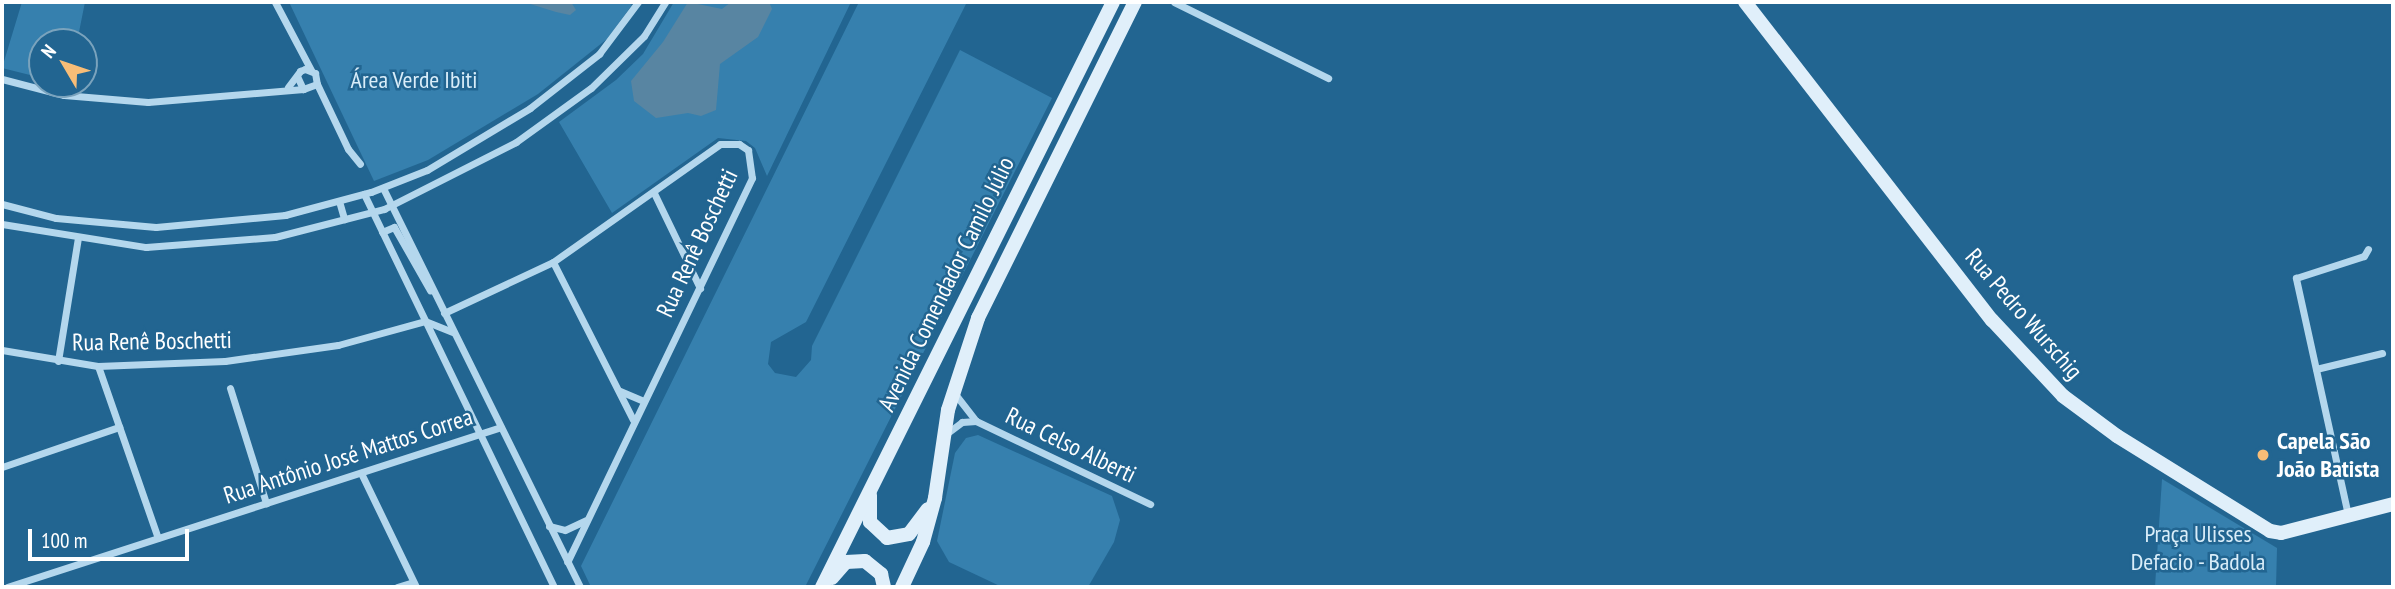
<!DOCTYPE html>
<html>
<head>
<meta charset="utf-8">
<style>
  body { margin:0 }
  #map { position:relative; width:2395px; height:589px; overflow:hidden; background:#226591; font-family:"PT Sans Narrow",sans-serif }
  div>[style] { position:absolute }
  .green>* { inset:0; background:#3680ae }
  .water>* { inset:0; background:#5885a2 }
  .street>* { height:7px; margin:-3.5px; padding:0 3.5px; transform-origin:3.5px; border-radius:3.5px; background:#b4d7ed }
  .secondary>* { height:14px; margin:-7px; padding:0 7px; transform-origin:7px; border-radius:7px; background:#e0effa }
  .dots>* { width:19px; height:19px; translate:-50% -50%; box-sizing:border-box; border:4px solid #226591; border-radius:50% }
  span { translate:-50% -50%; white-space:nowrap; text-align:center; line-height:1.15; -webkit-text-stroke:5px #226591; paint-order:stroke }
  .park-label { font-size:24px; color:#d9edf9 }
  .street-label { font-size:24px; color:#fff }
  .poi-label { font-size:24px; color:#fff; font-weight:700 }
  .left { translate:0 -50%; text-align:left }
  .frame { position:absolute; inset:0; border:4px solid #fff; pointer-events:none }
  .north { position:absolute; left:28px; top:28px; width:70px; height:70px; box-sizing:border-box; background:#226591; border:2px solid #7aa3bd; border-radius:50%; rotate:309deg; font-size:19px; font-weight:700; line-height:28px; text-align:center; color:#fff }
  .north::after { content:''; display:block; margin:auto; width:24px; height:32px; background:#f8bd77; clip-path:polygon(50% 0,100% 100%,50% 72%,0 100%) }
  .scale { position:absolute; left:28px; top:529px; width:161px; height:32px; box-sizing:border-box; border:4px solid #fff; border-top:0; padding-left:9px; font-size:21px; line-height:24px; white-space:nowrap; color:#fff; -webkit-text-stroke:5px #226591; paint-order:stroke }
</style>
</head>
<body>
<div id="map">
  <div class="green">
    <div style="clip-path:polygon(22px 2px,85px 2px,77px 42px,42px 42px,42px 78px,2px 68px)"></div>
    <div style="clip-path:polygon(289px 2px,627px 2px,632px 5px,607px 39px,538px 94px,428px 160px,374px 181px)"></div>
    <div style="clip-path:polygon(674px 2px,851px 2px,767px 176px,755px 148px,746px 141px,718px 138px,612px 213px,559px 122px,616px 80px,643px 54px)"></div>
    <div style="clip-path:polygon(859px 2px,967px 2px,806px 322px,771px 342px,768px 364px,775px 373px,796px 377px,811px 360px,812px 346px,960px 50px,1052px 98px,805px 587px,591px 587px,581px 566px)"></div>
    <div style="clip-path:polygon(978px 435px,1112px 496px,1120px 520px,1114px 542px,1088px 587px,1002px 587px,949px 562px,937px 541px,955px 453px,966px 438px)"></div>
    <div style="clip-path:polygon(2162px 479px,2277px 548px,2276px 587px,2155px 587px)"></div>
  </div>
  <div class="water">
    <div style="clip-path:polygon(524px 2px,571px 2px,576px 10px,570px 15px,556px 12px)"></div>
    <div style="clip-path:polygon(688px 2px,722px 9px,731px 2px,769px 2px,772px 9px,758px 37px,720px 64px,716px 110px,701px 116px,688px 113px,656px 118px,634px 101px,631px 81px,663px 42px)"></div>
  </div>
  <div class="street">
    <div style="left:275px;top:2px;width:77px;rotate:62.1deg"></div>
    <div style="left:1174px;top:2px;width:172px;rotate:26.3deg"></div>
    <div style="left:2px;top:79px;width:64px;rotate:14.5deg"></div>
    <div style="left:64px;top:95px;width:84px;rotate:4.8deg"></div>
    <div style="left:148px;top:102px;width:156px;rotate:-4.8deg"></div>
    <div style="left:317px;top:84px;width:72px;rotate:64.5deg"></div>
    <div style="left:348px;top:149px;width:19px;rotate:51deg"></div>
    <div style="left:288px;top:87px;width:20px;rotate:-53deg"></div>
    <div style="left:300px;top:71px;width:5px;rotate:-22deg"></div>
    <div style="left:305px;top:69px;width:11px;rotate:22deg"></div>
    <div style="left:315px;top:73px;width:11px;rotate:80deg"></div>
    <div style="left:317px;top:84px;width:15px;rotate:160deg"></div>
    <div style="left:303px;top:89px;width:14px;rotate:-115deg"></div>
    <div style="left:383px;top:188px;width:445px;rotate:63.7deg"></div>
    <div style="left:654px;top:193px;width:106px;rotate:64.2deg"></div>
    <div style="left:364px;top:194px;width:437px;rotate:64.2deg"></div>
    <div style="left:339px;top:201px;width:19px;rotate:74deg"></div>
    <div style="left:2px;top:204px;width:56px;rotate:14.5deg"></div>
    <div style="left:56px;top:218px;width:100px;rotate:5.1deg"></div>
    <div style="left:156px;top:227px;width:130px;rotate:-5.3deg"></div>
    <div style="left:285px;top:215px;width:89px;rotate:-15deg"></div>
    <div style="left:371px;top:192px;width:60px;rotate:-21.4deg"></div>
    <div style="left:427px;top:170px;width:120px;rotate:-31deg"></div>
    <div style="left:530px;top:108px;width:88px;rotate:-38deg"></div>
    <div style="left:599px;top:54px;width:65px;rotate:-53.1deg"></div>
    <div style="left:2px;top:224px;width:146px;rotate:9.1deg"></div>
    <div style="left:146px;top:247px;width:129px;rotate:-4.4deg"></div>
    <div style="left:275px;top:237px;width:113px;rotate:-14.4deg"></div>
    <div style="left:384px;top:209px;width:148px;rotate:-26.9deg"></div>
    <div style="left:516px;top:142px;width:92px;rotate:-35.8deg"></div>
    <div style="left:591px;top:88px;width:74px;rotate:-44.5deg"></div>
    <div style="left:644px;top:36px;width:40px;rotate:-58deg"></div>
    <div style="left:382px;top:232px;width:13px;rotate:-23deg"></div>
    <div style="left:394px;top:227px;width:73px;rotate:60.3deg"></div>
    <div style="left:553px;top:262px;width:177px;rotate:63.1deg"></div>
    <div style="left:444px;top:313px;width:120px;rotate:-25.1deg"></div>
    <div style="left:553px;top:262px;width:204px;rotate:-35.2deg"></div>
    <div style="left:720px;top:144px;width:19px"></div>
    <div style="left:739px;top:144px;width:11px;rotate:34deg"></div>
    <div style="left:748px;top:150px;width:28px;rotate:82deg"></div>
    <div style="left:752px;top:178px;width:426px;rotate:115.7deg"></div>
    <div style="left:2px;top:350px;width:97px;rotate:9.5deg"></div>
    <div style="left:98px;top:366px;width:127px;rotate:-2.3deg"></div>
    <div style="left:225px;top:361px;width:114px;rotate:-8.1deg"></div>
    <div style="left:338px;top:345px;width:90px;rotate:-15.4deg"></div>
    <div style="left:425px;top:321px;width:31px;rotate:22deg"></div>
    <div style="left:58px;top:361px;width:125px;rotate:-80.8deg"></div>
    <div style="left:98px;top:366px;width:182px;rotate:70.8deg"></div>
    <div style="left:2316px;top:369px;width:68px;rotate:-13.6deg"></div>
    <div style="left:230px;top:388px;width:121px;rotate:72.6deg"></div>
    <div style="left:620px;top:391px;width:25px;rotate:23deg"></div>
    <div style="left:955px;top:394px;width:34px;rotate:52deg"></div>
    <div style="left:976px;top:421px;width:193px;rotate:25.5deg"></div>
    <div style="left:946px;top:434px;width:20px;rotate:-37deg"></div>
    <div style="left:962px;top:422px;width:14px;rotate:-4deg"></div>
    <div style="left:2px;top:467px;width:124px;rotate:-18.9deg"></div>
    <div style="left:361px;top:473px;width:127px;rotate:64.2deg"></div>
    <div style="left:2348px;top:515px;width:243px;rotate:-102.4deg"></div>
    <div style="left:2296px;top:278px;width:71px;rotate:-17.9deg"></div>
    <div style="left:2364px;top:256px;width:8px;rotate:-60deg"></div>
    <div style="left:549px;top:526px;width:16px;rotate:14deg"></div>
    <div style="left:565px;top:530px;width:23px;rotate:-25deg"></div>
    <div style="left:7px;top:587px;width:519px;rotate:-17.95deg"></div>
    <div style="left:397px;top:587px;width:17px;rotate:-17deg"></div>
  </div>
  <div class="secondary">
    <div style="left:1745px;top:2px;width:403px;rotate:52.2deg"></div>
    <div style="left:1992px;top:320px;width:104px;rotate:46.9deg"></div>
    <div style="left:2063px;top:396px;width:67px;rotate:36.5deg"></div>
    <div style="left:2117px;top:436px;width:180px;rotate:31.8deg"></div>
    <div style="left:2270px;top:531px;width:11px;rotate:10deg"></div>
    <div style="left:2281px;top:533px;width:116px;rotate:-14.5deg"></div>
    <div style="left:870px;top:495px;width:27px;rotate:90deg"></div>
    <div style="left:870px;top:522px;width:23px;rotate:43deg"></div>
    <div style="left:887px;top:538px;width:22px;rotate:-10deg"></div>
    <div style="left:909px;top:534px;width:31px;rotate:-53deg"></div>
    <div style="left:832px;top:578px;width:21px;rotate:-49deg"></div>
    <div style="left:846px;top:562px;width:19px;rotate:-3deg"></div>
    <div style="left:865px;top:561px;width:21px;rotate:39deg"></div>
    <div style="left:881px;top:574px;width:13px;rotate:77deg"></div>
    <div style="left:822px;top:587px;width:653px;rotate:-63.55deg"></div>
    <div style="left:902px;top:587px;width:50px;rotate:-65deg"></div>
    <div style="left:923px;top:542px;width:46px;rotate:-74.7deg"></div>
    <div style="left:935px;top:498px;width:89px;rotate:-81.6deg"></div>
    <div style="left:948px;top:410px;width:97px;rotate:-71.9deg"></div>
    <div style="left:978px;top:318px;width:353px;rotate:-63.6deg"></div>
  </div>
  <div class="dots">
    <div style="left:2263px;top:455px;background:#f8bd77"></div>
  </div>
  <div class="park-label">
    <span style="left:414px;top:80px">Área Verde Ibiti</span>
    <span style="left:2198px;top:548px">Praça Ulisses<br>Defacio - Badola</span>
  </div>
  <div class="street-label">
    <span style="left:697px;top:243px;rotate:-65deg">Rua Renê Boschetti</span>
    <span style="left:946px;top:284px;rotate:-64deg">Avenida Comendador Camilo Júlio</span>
    <span style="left:2024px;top:314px;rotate:49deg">Rua Pedro Wurschig</span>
    <span style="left:152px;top:341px;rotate:-1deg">Rua Renê Boschetti</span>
    <span style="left:1071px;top:445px;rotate:26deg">Rua Celso Alberti</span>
    <span style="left:348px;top:456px;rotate:-18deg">Rua Antônio José Mattos Correa</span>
  </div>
  <div class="poi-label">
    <span class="left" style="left:2277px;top:455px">Capela São<br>João Batista</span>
  </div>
  <div class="frame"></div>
  <div class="north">N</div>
  <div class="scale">100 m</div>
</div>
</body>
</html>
